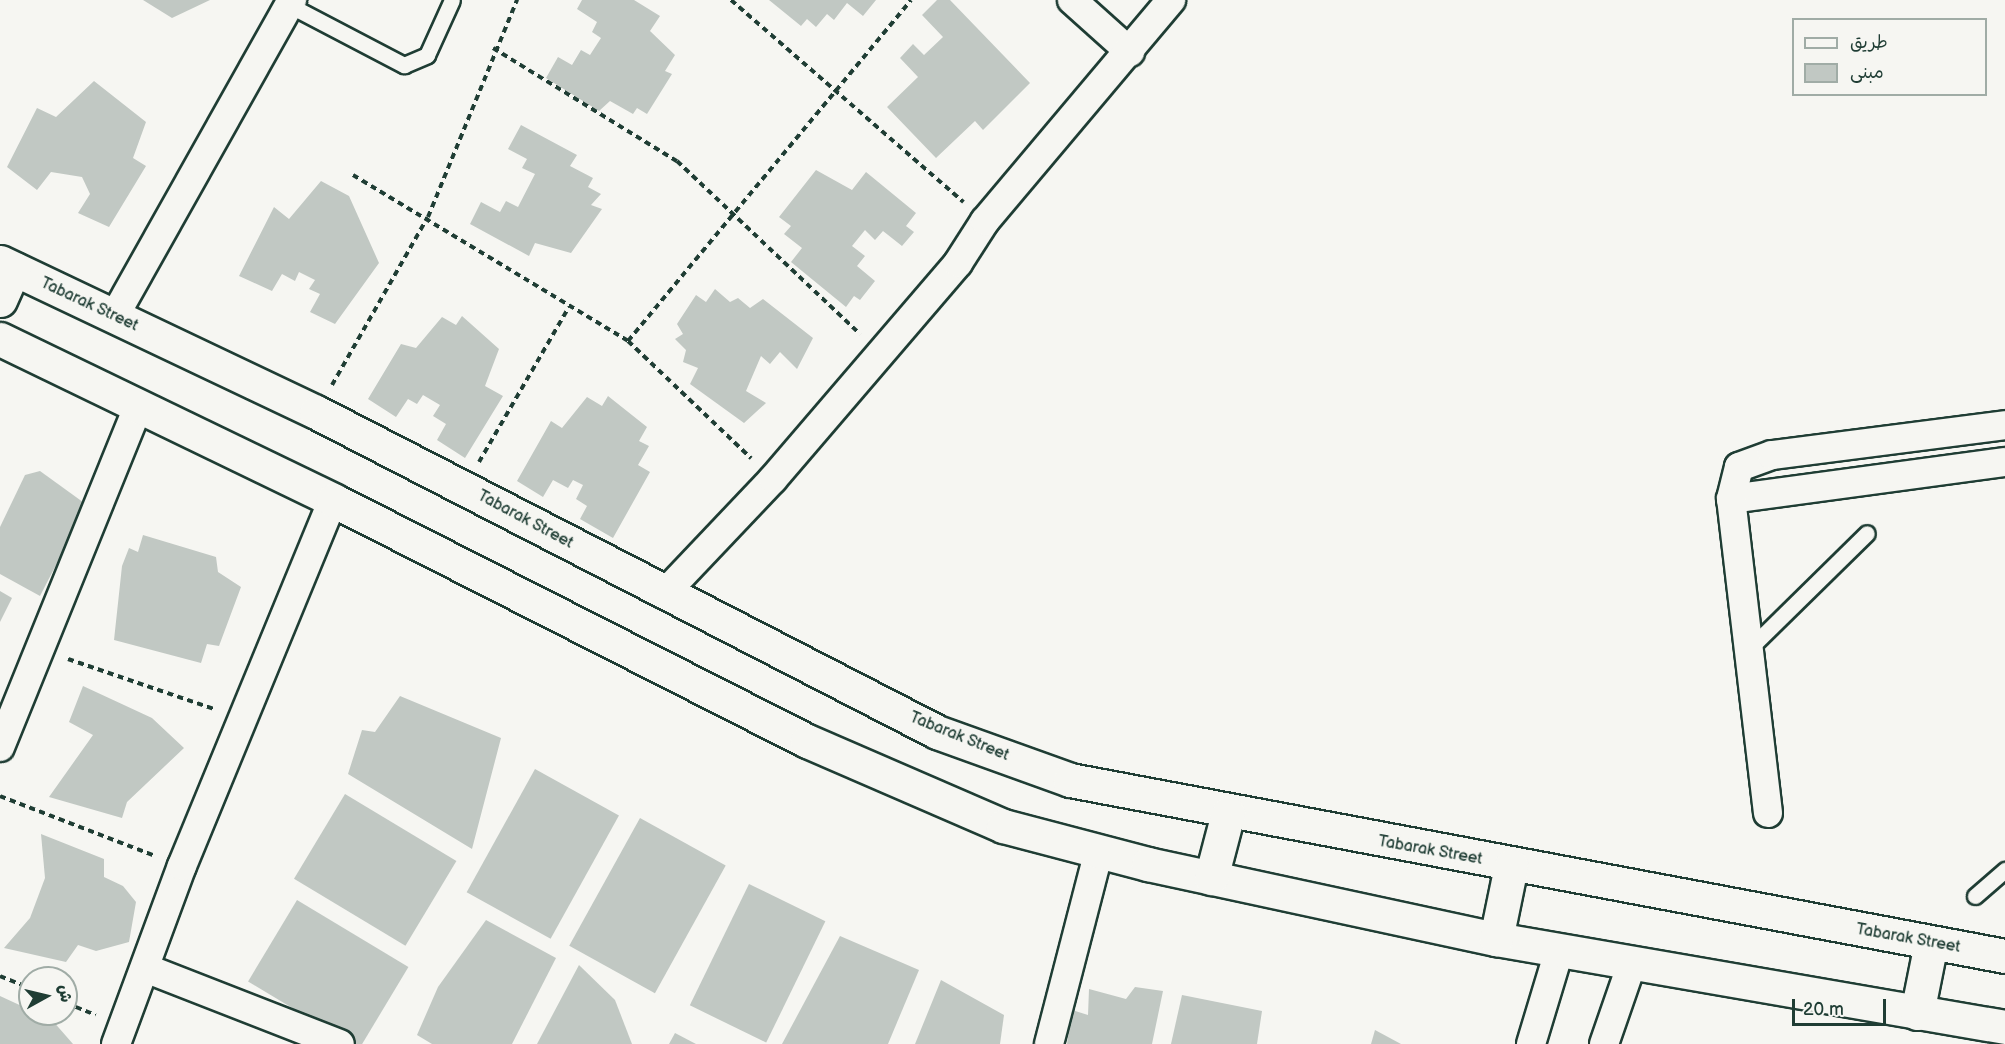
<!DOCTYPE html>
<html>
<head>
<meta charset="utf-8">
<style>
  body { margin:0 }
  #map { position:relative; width:2005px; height:1044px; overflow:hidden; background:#f6f6f2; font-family:"Balsamiq Sans","Playpen Sans Arabic",sans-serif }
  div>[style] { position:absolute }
  .building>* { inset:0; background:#c1c8c3; transform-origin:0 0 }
  .path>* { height:4px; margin-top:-2px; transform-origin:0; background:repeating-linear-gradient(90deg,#1f3d34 0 6px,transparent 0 10.5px) }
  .roads { filter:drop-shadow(2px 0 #1f3d34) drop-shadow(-2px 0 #1f3d34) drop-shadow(0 2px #1f3d34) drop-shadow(0 -2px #1f3d34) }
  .lane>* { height:15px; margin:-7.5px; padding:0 7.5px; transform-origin:7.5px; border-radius:7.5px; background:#f6f6f2 }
  .street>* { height:28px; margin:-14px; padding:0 14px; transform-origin:14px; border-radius:14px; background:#f6f6f2 }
  .secondary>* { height:33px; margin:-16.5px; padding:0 16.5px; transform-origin:16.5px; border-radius:16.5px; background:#f6f6f2 }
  span { translate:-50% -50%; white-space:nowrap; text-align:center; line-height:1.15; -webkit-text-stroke:5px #f6f6f2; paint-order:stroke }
  .street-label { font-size:16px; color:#1f3d34 }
  .legend { position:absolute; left:1792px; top:18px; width:195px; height:78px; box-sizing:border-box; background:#f6f6f2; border:2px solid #a0aca6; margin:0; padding:8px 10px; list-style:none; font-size:18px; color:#1f3d34 }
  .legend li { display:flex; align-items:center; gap:12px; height:30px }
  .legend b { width:30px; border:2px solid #a0aca6 }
  .north { position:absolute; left:18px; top:966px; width:60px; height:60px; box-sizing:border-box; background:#f6f6f2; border:2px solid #a0aca6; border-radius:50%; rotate:82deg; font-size:16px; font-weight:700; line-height:24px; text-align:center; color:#1f3d34 }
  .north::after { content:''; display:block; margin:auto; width:21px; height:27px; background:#1f3d34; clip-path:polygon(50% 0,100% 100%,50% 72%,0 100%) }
  .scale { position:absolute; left:1792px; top:999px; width:94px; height:27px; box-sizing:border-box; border:3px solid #1f3d34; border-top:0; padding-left:8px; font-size:18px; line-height:21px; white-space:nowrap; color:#1f3d34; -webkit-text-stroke:4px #f6f6f2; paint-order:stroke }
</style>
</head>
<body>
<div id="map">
  <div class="building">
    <div style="clip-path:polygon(143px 0,210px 0,172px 18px)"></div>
    <div style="clip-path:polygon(582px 0,634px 0,660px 16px,650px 31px,675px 55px,665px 71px,672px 74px,647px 114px,637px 108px,633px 114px,610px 101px,599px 111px,546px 78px,558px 57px,572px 65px,581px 50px,590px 55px,601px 38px,592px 32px,597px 22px,577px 9px)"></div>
    <div style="clip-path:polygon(769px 0,876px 0,863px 16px,847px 3px,834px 20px,827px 14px,816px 27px,807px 19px,801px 26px)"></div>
    <div style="clip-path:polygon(937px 0,950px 0,1030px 83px,983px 130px,975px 121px,936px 158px,887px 107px,918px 77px,900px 58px,913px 44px,924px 55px,943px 37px,922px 15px)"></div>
    <div style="clip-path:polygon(94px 81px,146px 122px,133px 158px,146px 166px,109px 227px,78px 213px,90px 194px,82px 177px,51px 172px,37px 190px,7px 167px,37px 108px,56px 117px)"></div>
    <div style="clip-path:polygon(521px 125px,577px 155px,570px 166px,593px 178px,588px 187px,601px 194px,591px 205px,602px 209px,571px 253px,535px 243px,529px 256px,470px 224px,481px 202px,500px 212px,506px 201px,518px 207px,535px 174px,522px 168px,527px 159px,508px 149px)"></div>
    <div style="clip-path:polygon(816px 170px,852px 190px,866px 172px,916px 213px,906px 226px,914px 232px,902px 246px,883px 231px,875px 240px,865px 230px,852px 246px,865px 256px,857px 266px,875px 281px,860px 300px,854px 296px,846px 307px,791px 262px,802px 248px,784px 234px,791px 226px,779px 217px)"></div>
    <div style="clip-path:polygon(321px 181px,349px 196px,379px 263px,335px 324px,310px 312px,320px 294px,309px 289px,315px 280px,299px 272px,295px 281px,282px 274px,272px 291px,239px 276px,274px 207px,289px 219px)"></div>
    <div style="clip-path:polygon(715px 289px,730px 302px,738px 298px,750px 308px,763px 299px,813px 338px,797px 369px,780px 352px,770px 364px,761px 356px,746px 391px,766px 403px,744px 423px,690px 384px,698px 368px,683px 362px,686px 350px,675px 339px,683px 334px,677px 324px,696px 295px,706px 302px)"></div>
    <div style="clip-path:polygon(462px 316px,499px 349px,485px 386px,503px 396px,465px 458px,437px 440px,446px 424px,433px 416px,440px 405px,423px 395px,417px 404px,408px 399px,396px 417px,368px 399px,401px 344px,416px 348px,442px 317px,456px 325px)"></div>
    <div style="clip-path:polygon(608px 396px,647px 427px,639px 441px,649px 446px,638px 465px,650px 472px,613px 538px,580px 519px,587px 506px,576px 499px,583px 485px,573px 480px,568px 488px,553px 480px,543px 497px,517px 481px,551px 421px,562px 428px,587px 397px,602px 406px)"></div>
    <div style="clip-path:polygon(40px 471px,87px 505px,40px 596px,0 574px,0 527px,25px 475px)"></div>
    <div style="clip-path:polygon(143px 535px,216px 557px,218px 572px,241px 587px,219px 646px,207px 644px,201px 663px,114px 640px,122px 566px,129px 548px,138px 552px)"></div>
    <div style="clip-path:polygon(0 591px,12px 598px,0 622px)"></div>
    <div style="clip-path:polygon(83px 686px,152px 718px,184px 748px,127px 802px,122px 818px,49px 797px,93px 735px,69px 722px)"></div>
    <div style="clip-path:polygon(400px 696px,501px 738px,472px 849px,348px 774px,362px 730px,375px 732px)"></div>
    <div style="left:535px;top:769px;width:96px;height:141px;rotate:29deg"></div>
    <div style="left:345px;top:794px;width:130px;height:99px;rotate:31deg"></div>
    <div style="left:640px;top:818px;width:98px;height:146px;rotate:29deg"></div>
    <div style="clip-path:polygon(41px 834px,104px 859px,104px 877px,123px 886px,136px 902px,129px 942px,96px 951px,78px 945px,66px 962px,4px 948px,30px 918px,45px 878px)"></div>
    <div style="left:749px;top:884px;width:85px;height:135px;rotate:26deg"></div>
    <div style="left:297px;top:900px;width:130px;height:95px;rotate:31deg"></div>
    <div style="clip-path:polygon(486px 920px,556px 958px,512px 1044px,432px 1044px,417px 1035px,438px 987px)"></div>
    <div style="clip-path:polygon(840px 936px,919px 970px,888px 1044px,782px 1044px)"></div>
    <div style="clip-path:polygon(579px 965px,615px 1000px,632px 1044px,537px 1044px)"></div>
    <div style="clip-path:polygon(941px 980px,1004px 1015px,1000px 1044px,915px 1044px)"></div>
    <div style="clip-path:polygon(1135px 987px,1163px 991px,1152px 1044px,1067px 1044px,1072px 1010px,1088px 1015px,1089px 989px,1126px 999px)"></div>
    <div style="clip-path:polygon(1182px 995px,1262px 1011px,1257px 1044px,1171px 1044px)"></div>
    <div style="clip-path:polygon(0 996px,52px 1020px,73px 1044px,0 1044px)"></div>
    <div style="clip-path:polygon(1375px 1030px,1401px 1044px,1371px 1044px)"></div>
    <div style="clip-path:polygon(675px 1033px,696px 1044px,669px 1044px)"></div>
  </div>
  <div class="path">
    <div style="left:731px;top:0;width:308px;rotate:41deg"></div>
    <div style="left:493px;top:48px;width:216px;rotate:31.6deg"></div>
    <div style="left:677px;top:161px;width:252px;rotate:43.4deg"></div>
    <div style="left:353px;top:175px;width:321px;rotate:31.1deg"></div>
    <div style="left:628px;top:341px;width:170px;rotate:43.6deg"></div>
    <div style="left:628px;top:341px;width:443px;rotate:-50.3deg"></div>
    <div style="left:332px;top:385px;width:193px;rotate:-60.3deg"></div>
    <div style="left:428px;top:217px;width:235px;rotate:-67.7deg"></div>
    <div style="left:479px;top:462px;width:179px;rotate:-59.9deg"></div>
    <div style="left:68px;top:659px;width:154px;rotate:18.9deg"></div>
    <div style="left:0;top:796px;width:164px;rotate:21.1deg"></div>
    <div style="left:0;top:976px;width:32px;rotate:22deg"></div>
    <div style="left:66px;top:1003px;width:32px;rotate:22deg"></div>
  </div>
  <div class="roads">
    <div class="lane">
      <div style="left:289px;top:5px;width:130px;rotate:27.6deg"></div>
      <div style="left:404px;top:65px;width:25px;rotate:-23deg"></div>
      <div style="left:427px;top:55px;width:60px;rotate:-65.6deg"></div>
      <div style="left:1749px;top:649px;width:165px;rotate:-44.5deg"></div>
      <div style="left:1975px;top:896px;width:40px;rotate:-41deg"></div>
    </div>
    <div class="street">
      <div style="left:1072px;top:0;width:78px;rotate:41.9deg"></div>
      <div style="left:114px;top:317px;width:364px;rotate:-60.7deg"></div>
      <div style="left:1731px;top:499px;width:276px;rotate:-7.7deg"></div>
      <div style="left:664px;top:594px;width:158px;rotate:-46.5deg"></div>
      <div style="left:773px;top:479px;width:284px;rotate:-49.4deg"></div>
      <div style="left:958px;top:263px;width:50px;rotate:-57.3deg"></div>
      <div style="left:985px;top:221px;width:289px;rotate:-49.9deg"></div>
      <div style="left:0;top:747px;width:365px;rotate:-67.9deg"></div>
      <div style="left:1768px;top:813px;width:316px;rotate:-96.7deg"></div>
      <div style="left:1731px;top:499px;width:33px;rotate:-76deg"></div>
      <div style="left:1739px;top:467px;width:35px;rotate:-20deg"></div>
      <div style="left:1772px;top:455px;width:235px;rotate:-7.3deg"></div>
      <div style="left:145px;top:968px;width:209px;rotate:21.3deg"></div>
      <div style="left:116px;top:1044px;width:190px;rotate:-69.7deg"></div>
      <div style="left:182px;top:866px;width:396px;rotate:-67.6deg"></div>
      <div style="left:1049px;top:1044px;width:199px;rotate:-75.5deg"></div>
      <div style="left:1531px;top:1044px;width:97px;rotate:-73.2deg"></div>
      <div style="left:1604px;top:1044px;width:86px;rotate:-70.9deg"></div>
    </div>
    <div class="secondary">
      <div style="left:0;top:262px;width:350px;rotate:25.4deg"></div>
      <div style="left:316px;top:412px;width:699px;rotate:27.26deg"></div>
      <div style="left:937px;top:732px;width:141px;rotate:19.8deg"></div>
      <div style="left:1070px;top:780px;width:951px;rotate:10.66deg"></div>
      <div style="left:0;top:300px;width:34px;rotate:-66deg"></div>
      <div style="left:0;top:339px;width:370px;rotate:25.8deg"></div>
      <div style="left:333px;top:500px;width:532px;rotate:26.95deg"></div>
      <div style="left:807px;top:741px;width:214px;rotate:23.4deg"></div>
      <div style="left:1003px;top:826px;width:150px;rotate:14.7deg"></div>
      <div style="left:1148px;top:864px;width:356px;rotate:12.2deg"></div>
      <div style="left:1496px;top:939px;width:517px;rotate:9.81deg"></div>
      <div style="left:1211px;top:878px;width:67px;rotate:-75.3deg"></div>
      <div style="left:1496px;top:939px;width:75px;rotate:-78.4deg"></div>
      <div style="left:1917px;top:1013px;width:71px;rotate:-78.7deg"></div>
    </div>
  </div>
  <div class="street-label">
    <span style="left:89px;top:305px;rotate:25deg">Tabarak Street</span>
    <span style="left:525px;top:520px;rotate:28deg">Tabarak Street</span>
    <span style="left:959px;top:737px;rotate:22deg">Tabarak Street</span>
    <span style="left:1430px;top:851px;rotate:10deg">Tabarak Street</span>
    <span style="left:1908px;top:939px;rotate:10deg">Tabarak Street</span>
  </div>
  <ul class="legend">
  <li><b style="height:8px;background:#f6f6f2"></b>طريق</li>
  <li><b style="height:16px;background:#c1c8c3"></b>مبنى</li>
  </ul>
  <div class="north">ش</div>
  <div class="scale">20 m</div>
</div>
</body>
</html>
